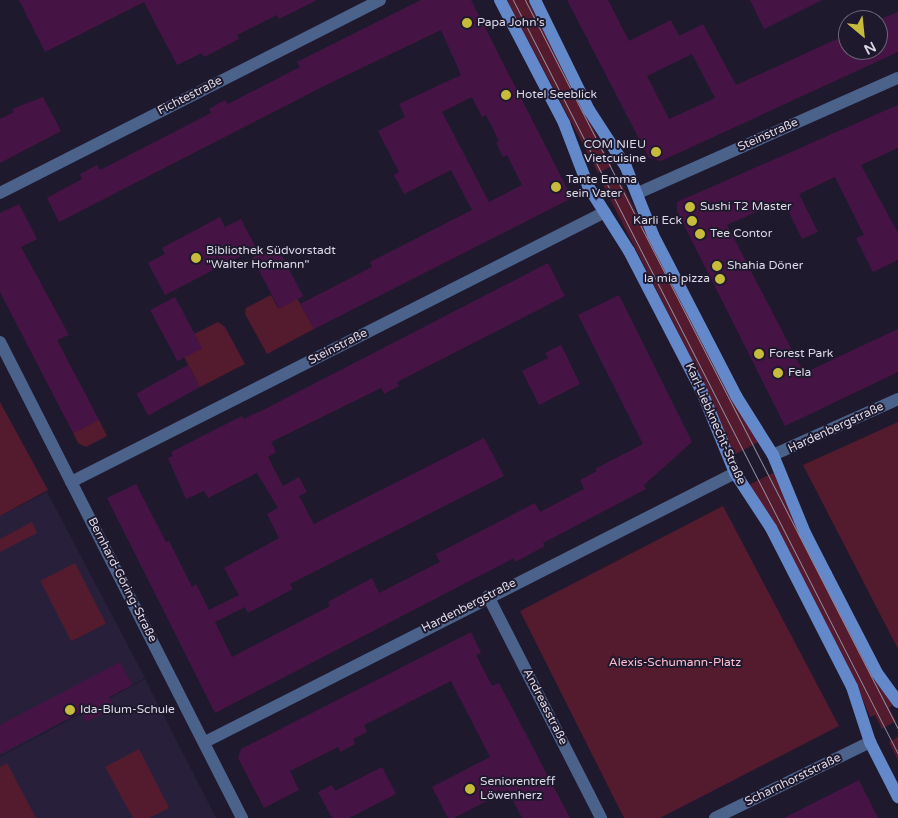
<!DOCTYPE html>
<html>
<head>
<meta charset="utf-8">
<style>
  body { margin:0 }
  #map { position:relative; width:898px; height:818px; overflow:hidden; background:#1f192e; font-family:"Varela Round",sans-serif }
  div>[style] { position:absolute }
  .built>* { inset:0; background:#28203b }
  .green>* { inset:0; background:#541a2d; transform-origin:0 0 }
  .building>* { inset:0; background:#461444; transform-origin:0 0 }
  .street>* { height:12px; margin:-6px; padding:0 6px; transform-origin:6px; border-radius:6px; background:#4b628b }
  .secondary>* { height:12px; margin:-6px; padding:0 6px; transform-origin:6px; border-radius:6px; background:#6489cb }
  .tram>* { height:1px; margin:-0.5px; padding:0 0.5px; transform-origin:0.5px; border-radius:0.5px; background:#8f8b9b }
  .dots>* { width:14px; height:14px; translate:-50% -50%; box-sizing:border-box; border:2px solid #1f192e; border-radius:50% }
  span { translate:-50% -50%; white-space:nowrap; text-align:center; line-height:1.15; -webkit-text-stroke:4px #1f192e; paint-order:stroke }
  .poi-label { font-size:12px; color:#dbd8e6 }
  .left { translate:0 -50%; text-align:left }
  .right { translate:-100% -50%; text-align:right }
  .street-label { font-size:12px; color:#dbd8e6 }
  .park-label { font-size:12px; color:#ffbdcd }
  .north { position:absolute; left:838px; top:10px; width:50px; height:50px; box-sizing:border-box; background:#1f192e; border:1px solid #6a6578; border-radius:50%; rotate:152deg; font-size:14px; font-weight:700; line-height:20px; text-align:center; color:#dbd8e6 }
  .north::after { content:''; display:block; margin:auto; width:18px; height:22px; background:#c7bb3c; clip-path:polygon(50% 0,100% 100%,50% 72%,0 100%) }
</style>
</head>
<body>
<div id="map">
  <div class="built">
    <div style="clip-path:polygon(47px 492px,145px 678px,0 756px,0 516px)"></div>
    <div style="clip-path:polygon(145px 679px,216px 818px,0 818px,0 757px)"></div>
  </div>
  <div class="green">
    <div style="clip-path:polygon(507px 0,528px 0,612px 166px,598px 173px)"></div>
    <div style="clip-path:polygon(618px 177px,732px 398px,760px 441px,732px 456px,707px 389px,603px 185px)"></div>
    <div style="clip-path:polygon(271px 295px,278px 308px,297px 298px,314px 329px,267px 354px,245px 314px,246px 308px)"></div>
    <div style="clip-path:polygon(218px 322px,225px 327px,245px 364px,200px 387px,184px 357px,194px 334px)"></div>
    <div style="clip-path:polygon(0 402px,48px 490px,0 516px)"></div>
    <div style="clip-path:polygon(99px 420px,107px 436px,86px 447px,78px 443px,73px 433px)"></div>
    <div style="clip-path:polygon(898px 422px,898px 649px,803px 465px)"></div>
    <div style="clip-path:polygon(777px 471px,791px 515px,878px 684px,893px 705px,889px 708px,896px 721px,882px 729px,875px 715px,870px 717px,856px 683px,747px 486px)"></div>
    <div style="clip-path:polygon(723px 506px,839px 726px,660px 818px,624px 818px,520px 611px)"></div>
    <div style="clip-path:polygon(32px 522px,37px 533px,0 552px,0 539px)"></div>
    <div style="left:75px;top:563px;width:68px;height:39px;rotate:63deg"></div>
    <div style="clip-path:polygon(898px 737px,898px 760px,889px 742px)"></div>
    <div style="clip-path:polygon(139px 749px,169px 808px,149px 818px,133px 818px,105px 767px)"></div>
    <div style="clip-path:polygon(7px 763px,36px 818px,0 818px,0 767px)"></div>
  </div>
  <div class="building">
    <div style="clip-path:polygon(19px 0,317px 0,279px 19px,277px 15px,237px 35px,239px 39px,204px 57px,202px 53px,177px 65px,144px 2px,45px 52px)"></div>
    <div style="clip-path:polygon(evenodd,421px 0,471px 0,572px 198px,314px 329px,300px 304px,372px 267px,370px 262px,472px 210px,451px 170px,404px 194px,394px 175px,399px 172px,378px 131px,405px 117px,399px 104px,461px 75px,441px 30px,326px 85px,59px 222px,47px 198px,82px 179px,80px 174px,97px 165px,100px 170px,211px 113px,209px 109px,225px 100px,228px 104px,300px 67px,297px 62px,421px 0,472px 97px,482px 117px,486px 115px,499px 141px,496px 142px,503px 157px,507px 155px,522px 185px,489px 202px,442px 112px,472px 97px)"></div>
    <div style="clip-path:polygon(evenodd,567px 0,608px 0,629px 41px,671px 20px,679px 36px,703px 24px,736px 85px,848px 34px,848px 50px,878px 50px,878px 20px,898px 12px,898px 52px,661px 161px,649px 158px,567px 0,692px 54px,715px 98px,669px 119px,647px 76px,692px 54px)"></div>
    <div style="clip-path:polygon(750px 0,822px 0,764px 29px)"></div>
    <div style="clip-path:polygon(43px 97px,61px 131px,0 163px,0 119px,14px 112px,12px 109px)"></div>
    <div style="clip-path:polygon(898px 105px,898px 148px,861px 165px,898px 233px,898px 260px,873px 272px,856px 238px,864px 235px,835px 177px,799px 194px,818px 232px,802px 239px,783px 200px,727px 225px,804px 373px,898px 329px,898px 372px,785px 426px,677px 211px,677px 202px)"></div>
    <div style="clip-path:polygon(19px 204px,37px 239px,21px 247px,69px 335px,57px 340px,99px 420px,73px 433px,0 292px,0 213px)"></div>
    <div style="clip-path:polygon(220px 217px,225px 227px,241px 219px,256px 248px,165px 295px,148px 263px,165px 254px,162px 248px)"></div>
    <div style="left:276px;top:245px;width:58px;height:27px;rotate:62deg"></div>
    <div style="clip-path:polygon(548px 263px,565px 296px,397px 382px,399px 386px,384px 394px,381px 388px,271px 442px,276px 452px,268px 457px,283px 486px,299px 477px,307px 492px,299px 496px,314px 524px,484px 438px,504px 476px,290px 584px,293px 589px,248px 613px,245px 607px,215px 622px,232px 657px,330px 606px,328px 602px,372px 578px,379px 593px,440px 562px,436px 554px,535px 503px,540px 512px,584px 489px,580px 480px,597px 471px,595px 469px,643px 444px,578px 315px,619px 295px,692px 442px,644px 485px,646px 489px,543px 543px,545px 546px,515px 562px,514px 558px,215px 713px,107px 498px,136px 484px,166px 542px,169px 541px,192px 587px,196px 584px,209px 610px,239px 595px,224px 568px,279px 538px,267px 514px,278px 508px,257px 473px,208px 498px,204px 491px,186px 499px,168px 458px,173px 456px,171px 452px,242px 416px,244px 419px,267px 408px)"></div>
    <div style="left:175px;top:297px;width:58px;height:28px;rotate:62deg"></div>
    <div style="clip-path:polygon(561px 345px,580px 384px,539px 405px,522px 371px,548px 358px,545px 353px)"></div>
    <div style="left:188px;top:365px;width:25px;height:59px;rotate:61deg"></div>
    <div style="clip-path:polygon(471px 632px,481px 653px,476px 655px,492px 686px,499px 683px,570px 818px,522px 818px,508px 790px,454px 818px,448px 818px,432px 787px,490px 757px,451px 681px,364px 725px,367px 732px,353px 739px,355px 744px,340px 752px,338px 747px,290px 771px,299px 790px,264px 808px,238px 758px,241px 749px)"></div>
    <div style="clip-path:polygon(120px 662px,132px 685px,109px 697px,114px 708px,86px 722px,81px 712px,0 754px,0 725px)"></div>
    <div style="clip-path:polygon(382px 767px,396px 794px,349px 818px,332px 818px,318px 792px,332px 785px,335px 791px)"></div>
    <div style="clip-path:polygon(859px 780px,878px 818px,784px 818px)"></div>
  </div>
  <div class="street">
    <div style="left:0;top:193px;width:426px;rotate:-26.9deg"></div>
    <div style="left:638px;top:193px;width:284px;rotate:-23.9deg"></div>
    <div style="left:0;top:342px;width:534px;rotate:63.05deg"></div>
    <div style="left:773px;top:455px;width:137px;rotate:-24.1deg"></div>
    <div style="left:71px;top:482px;width:598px;rotate:-26.82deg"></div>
    <div style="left:488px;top:596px;width:249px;rotate:63deg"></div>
    <div style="left:205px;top:742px;width:594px;rotate:-26.91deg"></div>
    <div style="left:715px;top:818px;width:173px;rotate:-26.1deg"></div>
  </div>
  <div class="secondary">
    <div style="left:500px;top:0;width:139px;rotate:62.5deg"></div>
    <div style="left:564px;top:123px;width:67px;rotate:69.1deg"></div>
    <div style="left:588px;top:186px;width:77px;rotate:57.8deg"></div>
    <div style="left:629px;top:251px;width:159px;rotate:62.6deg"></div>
    <div style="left:702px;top:392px;width:87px;rotate:67.8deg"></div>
    <div style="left:735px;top:473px;width:66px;rotate:56.8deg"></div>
    <div style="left:771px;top:528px;width:178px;rotate:63deg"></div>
    <div style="left:852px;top:687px;width:58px;rotate:71.9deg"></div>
    <div style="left:870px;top:742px;width:62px;rotate:63deg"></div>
    <div style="left:535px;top:0;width:123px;rotate:63.9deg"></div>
    <div style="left:589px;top:110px;width:68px;rotate:57deg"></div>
    <div style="left:626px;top:167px;width:73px;rotate:68.3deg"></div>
    <div style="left:653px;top:235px;width:181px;rotate:62.7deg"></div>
    <div style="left:736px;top:396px;width:70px;rotate:57.9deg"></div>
    <div style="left:773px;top:455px;width:84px;rotate:67.7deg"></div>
    <div style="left:805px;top:533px;width:46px;rotate:62.9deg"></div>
    <div style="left:826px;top:574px;width:111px;rotate:62.7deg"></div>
    <div style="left:877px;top:673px;width:36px;rotate:54deg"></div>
  </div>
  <div class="tram">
    <div style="left:513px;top:0;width:847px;rotate:62.95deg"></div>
    <div style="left:525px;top:0;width:819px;rotate:62.9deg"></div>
  </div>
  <div class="dots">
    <div style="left:467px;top:23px;background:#c7bb3c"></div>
    <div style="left:506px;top:95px;background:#c7bb3c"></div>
    <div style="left:656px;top:152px;background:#c7bb3c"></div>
    <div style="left:556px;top:187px;background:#c7bb3c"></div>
    <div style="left:690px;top:207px;background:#c7bb3c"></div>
    <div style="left:692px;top:221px;background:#c7bb3c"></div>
    <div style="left:700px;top:234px;background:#c7bb3c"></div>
    <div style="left:196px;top:258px;background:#c7bb3c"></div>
    <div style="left:717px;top:266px;background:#c7bb3c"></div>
    <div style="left:720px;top:279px;background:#c7bb3c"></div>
    <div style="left:759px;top:354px;background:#c7bb3c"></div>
    <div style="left:778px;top:373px;background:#c7bb3c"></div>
    <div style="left:70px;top:710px;background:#c7bb3c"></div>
    <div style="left:470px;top:789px;background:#c7bb3c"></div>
  </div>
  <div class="poi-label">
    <span class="left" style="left:477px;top:23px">Papa John's</span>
    <span class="left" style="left:516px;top:95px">Hotel Seeblick</span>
    <span class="right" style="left:646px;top:152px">COM NIEU<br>Vietcuisine</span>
    <span class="left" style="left:566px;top:187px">Tante Emma<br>sein Vater</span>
    <span class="left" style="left:700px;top:207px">Sushi T2 Master</span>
    <span class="right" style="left:682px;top:221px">Karli Eck</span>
    <span class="left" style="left:710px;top:234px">Tee Contor</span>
    <span class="left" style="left:206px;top:258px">Bibliothek Südvorstadt<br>"Walter Hofmann"</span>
    <span class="left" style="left:727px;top:266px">Shahia Döner</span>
    <span class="right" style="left:710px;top:279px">la mia pizza</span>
    <span class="left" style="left:769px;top:354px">Forest Park</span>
    <span class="left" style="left:788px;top:373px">Fela</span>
    <span class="left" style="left:80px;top:710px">Ida-Blum-Schule</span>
    <span class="left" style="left:480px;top:789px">Seniorentreff<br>Löwenherz</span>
  </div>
  <div class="street-label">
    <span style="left:190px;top:96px;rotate:-27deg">Fichtestraße</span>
    <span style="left:768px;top:135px;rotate:-24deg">Steinstraße</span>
    <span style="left:338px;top:347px;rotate:-27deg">Steinstraße</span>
    <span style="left:715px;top:424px;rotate:66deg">Karl-Liebknecht-Straße</span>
    <span style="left:836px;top:428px;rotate:-25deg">Hardenbergstraße</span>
    <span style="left:122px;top:580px;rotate:63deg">Bernhard-Göring-Straße</span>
    <span style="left:469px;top:606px;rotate:-27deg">Hardenbergstraße</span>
    <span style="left:545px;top:707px;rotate:63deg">Andreasstraße</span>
    <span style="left:793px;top:780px;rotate:-26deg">Scharnhorststraße</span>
  </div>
  <div class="park-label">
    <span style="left:675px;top:663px">Alexis-Schumann-Platz</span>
  </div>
  <div class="north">N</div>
</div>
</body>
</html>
